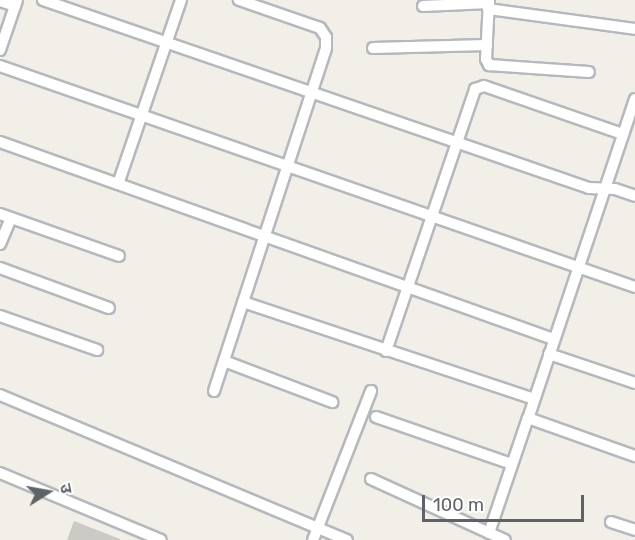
<!DOCTYPE html>
<html>
<head>
<meta charset="utf-8">
<style>
  body { margin:0 }
  #map { position:relative; width:635px; height:540px; overflow:hidden; background:#f1efe8; font-family:Rubik,"Noto Sans Devanagari",sans-serif }
  div>[style] { position:absolute }
  .building>* { inset:0; background:#cccac5 }
  .roads { filter:drop-shadow(2px 0 #b5b8bc) drop-shadow(-2px 0 #b5b8bc) drop-shadow(0 2px #b5b8bc) drop-shadow(0 -2px #b5b8bc) }
  .minor>* { height:10px; margin:-5px; padding:0 5px; transform-origin:5px; border-radius:5px; background:#fff }
  span { translate:-50% -50%; white-space:nowrap; text-align:center; line-height:1.15; -webkit-text-stroke:6px #fff; paint-order:stroke }
  .north { position:absolute; left:18px; top:462px; width:60px; height:60px; -webkit-text-stroke:4px #fff; paint-order:stroke; rotate:79deg; font-size:16px; font-weight:700; line-height:24px; text-align:center; color:#5f6368 }
  .north::after { content:''; display:block; margin:auto; width:21px; height:27px; background:#5f6368; clip-path:polygon(50% 0,100% 100%,50% 72%,0 100%) }
  .scale { position:absolute; left:422px; top:495px; width:162px; height:27px; box-sizing:border-box; border:3px solid #5f6368; border-top:0; padding-left:8px; font-size:18px; line-height:21px; white-space:nowrap; color:#5f6368; -webkit-text-stroke:4px #fff; paint-order:stroke }
</style>
</head>
<body>
<div id="map">
  <div class="building">
    <div style="clip-path:polygon(74px 521px,120px 539px,120px 540px,67px 540px)"></div>
  </div>
  <div class="roads">
    <div class="minor">
      <div style="left:43px;top:0;width:577px;rotate:19deg"></div>
      <div style="left:589px;top:188px;width:26px;rotate:2deg"></div>
      <div style="left:615px;top:189px;width:21px;rotate:19deg"></div>
      <div style="left:181px;top:0;width:194px;rotate:108.9deg"></div>
      <div style="left:118px;top:184px;width:462px;rotate:19.6deg"></div>
      <div style="left:489px;top:0;width:59px;rotate:92.9deg"></div>
      <div style="left:486px;top:59px;width:7px;rotate:63deg"></div>
      <div style="left:489px;top:65px;width:100px;rotate:4deg"></div>
      <div style="left:0;top:1px;width:16px;rotate:18deg"></div>
      <div style="left:423px;top:6px;width:66px;rotate:-2.6deg"></div>
      <div style="left:488px;top:9px;width:148px;rotate:7.7deg"></div>
      <div style="left:373px;top:48px;width:114px;rotate:-1.5deg"></div>
      <div style="left:0;top:50px;width:53px;rotate:-71.2deg"></div>
      <div style="left:0;top:66px;width:672px;rotate:19.19deg"></div>
      <div style="left:635px;top:99px;width:336px;rotate:108.5deg"></div>
      <div style="left:528px;top:418px;width:114px;rotate:19.6deg"></div>
      <div style="left:0;top:142px;width:125px;rotate:19.6deg"></div>
      <div style="left:0;top:214px;width:126px;rotate:19.4deg"></div>
      <div style="left:0;top:244px;width:28px;rotate:-67deg"></div>
      <div style="left:0;top:268px;width:116px;rotate:20.2deg"></div>
      <div style="left:243px;top:302px;width:307px;rotate:18.4deg"></div>
      <div style="left:0;top:316px;width:103px;rotate:19.3deg"></div>
      <div style="left:386px;top:351px;width:277px;rotate:-71.2deg"></div>
      <div style="left:475px;top:89px;width:9px;rotate:-18deg"></div>
      <div style="left:484px;top:86px;width:147px;rotate:19.1deg"></div>
      <div style="left:549px;top:354px;width:91px;rotate:18.6deg"></div>
      <div style="left:224px;top:361px;width:116px;rotate:20.8deg"></div>
      <div style="left:214px;top:391px;width:361px;rotate:-71.9deg"></div>
      <div style="left:326px;top:48px;width:11px;rotate:-90deg"></div>
      <div style="left:326px;top:37px;width:11px;rotate:-124deg"></div>
      <div style="left:320px;top:28px;width:86px;rotate:-160.9deg"></div>
      <div style="left:0;top:395px;width:376px;rotate:22.7deg"></div>
      <div style="left:376px;top:417px;width:144px;rotate:19.1deg"></div>
      <div style="left:0;top:473px;width:174px;rotate:22.6deg"></div>
      <div style="left:371px;top:479px;width:147px;rotate:24.5deg"></div>
      <div style="left:611px;top:522px;width:25px;rotate:18deg"></div>
      <div style="left:489px;top:533px;width:121px;rotate:-71.3deg"></div>
      <div style="left:313px;top:540px;width:160px;rotate:-68.7deg"></div>
    </div>
  </div>
  <div class="north">उ</div>
  <div class="scale">100 m</div>
</div>
</body>
</html>
